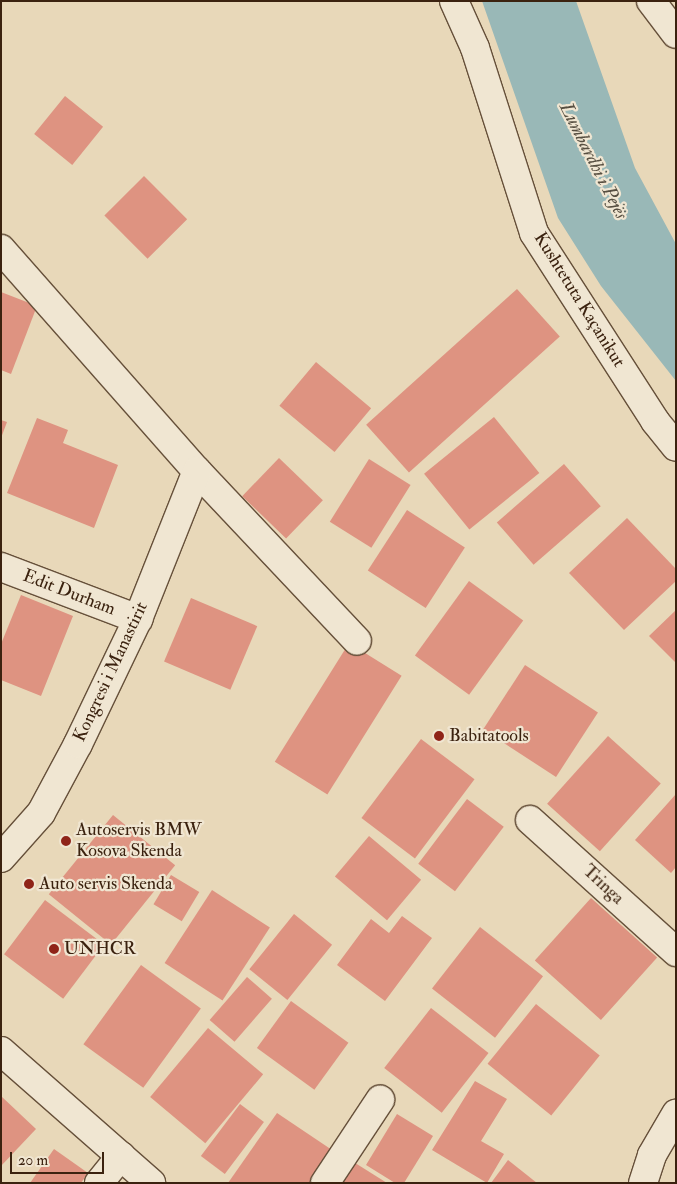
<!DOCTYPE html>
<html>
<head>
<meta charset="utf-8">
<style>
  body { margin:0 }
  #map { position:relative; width:677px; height:1184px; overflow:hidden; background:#e8d8b9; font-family:"IM FELL Double Pica",serif }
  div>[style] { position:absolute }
  .water>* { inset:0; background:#99b8b7 }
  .building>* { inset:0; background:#de9381; transform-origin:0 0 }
  .roads { filter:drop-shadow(1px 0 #66503a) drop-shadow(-1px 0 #66503a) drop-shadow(0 1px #66503a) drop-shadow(0 -1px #66503a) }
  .minor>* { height:28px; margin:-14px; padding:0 14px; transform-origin:14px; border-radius:14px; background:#f0e6d2 }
  .dots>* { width:14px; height:14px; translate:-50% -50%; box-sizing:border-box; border:2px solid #f0e6d2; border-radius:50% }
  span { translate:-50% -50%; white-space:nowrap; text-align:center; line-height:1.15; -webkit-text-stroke:4.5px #f0e6d2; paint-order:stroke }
  .street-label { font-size:18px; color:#3b220f }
  .poi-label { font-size:18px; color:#3b220f }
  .left { translate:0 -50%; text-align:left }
  .water-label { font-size:19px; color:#574f41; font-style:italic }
  .frame { position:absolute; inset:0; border:2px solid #3b220f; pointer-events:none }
  .scale { position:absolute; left:10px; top:1152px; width:94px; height:22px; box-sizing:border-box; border:2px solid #3b220f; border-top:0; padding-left:6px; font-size:15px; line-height:18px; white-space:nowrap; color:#3b220f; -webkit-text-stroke:4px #f0e6d2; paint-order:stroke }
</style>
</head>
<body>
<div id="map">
  <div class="water">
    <div style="clip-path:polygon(482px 1px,576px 1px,635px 168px,676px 244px,676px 381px,601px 286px,558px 218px)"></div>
  </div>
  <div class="building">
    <div style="left:65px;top:96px;width:49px;height:49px;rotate:39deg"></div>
    <div style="left:144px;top:176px;width:61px;height:56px;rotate:45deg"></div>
    <div style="left:517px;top:289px;width:64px;height:203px;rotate:48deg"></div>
    <div style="clip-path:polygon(1px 292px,37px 306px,11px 374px,1px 370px)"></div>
    <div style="left:316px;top:362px;width:72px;height:57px;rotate:40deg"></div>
    <div style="left:494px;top:417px;width:72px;height:90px;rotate:51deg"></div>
    <div style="clip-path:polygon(37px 418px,68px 430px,63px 443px,118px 465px,94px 528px,7px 493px)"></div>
    <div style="clip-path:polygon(1px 420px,7px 422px,1px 438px)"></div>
    <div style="left:279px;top:458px;width:61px;height:53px;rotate:44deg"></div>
    <div style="left:369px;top:459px;width:49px;height:74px;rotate:32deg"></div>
    <div style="left:564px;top:464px;width:56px;height:89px;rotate:49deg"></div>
    <div style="left:407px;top:510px;width:69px;height:72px;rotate:33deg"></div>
    <div style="clip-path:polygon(627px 518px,676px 569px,676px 581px,624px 630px,569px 573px)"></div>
    <div style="left:469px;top:581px;width:67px;height:92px;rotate:36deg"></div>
    <div style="clip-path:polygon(21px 595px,73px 616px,41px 696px,1px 680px,1px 644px)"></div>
    <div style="left:191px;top:598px;width:72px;height:69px;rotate:23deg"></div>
    <div style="clip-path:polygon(676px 610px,676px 663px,649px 636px)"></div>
    <div style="left:349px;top:643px;width:62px;height:140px;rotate:32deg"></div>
    <div style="left:525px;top:665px;width:87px;height:77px;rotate:33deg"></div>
    <div style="left:608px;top:736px;width:71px;height:91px;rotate:42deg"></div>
    <div style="left:421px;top:739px;width:67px;height:99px;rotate:37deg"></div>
    <div style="clip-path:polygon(676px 794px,676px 867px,671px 873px,635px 840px)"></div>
    <div style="left:467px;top:799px;width:46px;height:81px;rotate:37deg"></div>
    <div style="left:113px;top:815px;width:80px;height:102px;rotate:39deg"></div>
    <div style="left:369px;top:836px;width:68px;height:53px;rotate:40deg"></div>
    <div style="left:171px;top:875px;width:33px;height:34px;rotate:31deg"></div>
    <div style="left:212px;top:890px;width:69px;height:87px;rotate:33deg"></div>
    <div style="left:591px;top:898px;width:89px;height:84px;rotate:42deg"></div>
    <div style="left:45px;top:900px;width:74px;height:68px;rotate:37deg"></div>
    <div style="left:294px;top:914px;width:49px;height:71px;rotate:39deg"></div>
    <div style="clip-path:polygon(402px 916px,432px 938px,385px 1001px,337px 965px,371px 919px,389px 933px)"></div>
    <div style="left:480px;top:927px;width:80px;height:78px;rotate:38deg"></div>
    <div style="left:141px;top:965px;width:74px;height:98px;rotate:36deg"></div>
    <div style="left:247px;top:977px;width:33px;height:57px;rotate:41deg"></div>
    <div style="left:291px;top:1001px;width:71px;height:58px;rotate:36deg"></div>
    <div style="left:536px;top:1004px;width:82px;height:77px;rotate:39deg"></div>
    <div style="left:431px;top:1008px;width:73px;height:76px;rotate:38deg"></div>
    <div style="left:208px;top:1028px;width:72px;height:90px;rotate:40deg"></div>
    <div style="clip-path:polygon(475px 1081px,507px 1099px,481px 1141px,504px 1154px,487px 1183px,432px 1150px)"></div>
    <div style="clip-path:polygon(1px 1096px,36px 1129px,1px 1166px)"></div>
    <div style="left:240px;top:1104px;width:30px;height:65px;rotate:37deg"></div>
    <div style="clip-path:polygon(277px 1113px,338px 1154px,318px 1183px,228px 1183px)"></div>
    <div style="clip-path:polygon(397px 1114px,433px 1136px,404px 1183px,395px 1183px,366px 1165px)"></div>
    <div style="clip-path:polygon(54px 1149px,88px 1173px,81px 1183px,30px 1183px)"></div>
    <div style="clip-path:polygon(508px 1160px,537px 1183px,491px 1183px)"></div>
    <div style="clip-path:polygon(352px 1161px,387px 1183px,339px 1183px)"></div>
  </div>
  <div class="roads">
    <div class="minor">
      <div style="left:454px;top:1px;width:51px;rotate:65.9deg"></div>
      <div style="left:475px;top:48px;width:194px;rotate:72.3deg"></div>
      <div style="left:534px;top:233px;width:224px;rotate:57.2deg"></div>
      <div style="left:655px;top:421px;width:33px;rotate:51deg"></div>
      <div style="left:651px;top:1px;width:41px;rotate:52.9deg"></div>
      <div style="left:1px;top:249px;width:296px;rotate:48.6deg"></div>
      <div style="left:197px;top:471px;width:233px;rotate:46.7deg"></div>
      <div style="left:1px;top:567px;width:147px;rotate:20.8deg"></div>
      <div style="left:530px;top:820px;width:197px;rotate:42.1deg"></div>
      <div style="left:1px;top:858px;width:60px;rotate:-48.4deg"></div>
      <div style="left:41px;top:813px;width:78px;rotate:-61.8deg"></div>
      <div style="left:78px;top:744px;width:139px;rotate:-64.4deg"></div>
      <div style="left:138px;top:619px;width:159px;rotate:-68.3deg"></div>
      <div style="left:1px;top:1051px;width:200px;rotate:41.3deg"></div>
      <div style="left:99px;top:1183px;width:35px;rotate:-51deg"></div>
      <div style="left:325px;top:1183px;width:100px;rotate:-56.5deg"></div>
      <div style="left:643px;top:1183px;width:29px;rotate:-72deg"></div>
      <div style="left:652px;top:1155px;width:48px;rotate:-59.7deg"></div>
    </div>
  </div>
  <div class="dots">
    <div style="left:439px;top:736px;background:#8f2418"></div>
    <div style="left:66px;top:841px;background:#8f2418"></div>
    <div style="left:29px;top:884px;background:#8f2418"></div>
    <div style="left:54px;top:949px;background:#8f2418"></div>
  </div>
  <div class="street-label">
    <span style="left:579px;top:300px;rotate:58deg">Kushtetuta Kaçanikut</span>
    <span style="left:69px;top:593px;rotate:21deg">Edit Durham</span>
    <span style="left:111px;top:672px;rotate:-65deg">Kongresi i Manastirit</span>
    <span style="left:603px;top:885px;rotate:43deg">Tringa</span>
  </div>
  <div class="poi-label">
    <span class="left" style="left:449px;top:736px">Babitatools</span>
    <span class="left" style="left:76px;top:841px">Autoservis BMW<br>Kosova Skenda</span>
    <span class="left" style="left:39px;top:884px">Auto servis Skenda</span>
    <span class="left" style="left:64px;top:949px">UNHCR</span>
  </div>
  <div class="water-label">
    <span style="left:593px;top:161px;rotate:63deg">Lumbardhi i Pejës</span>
  </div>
  <div class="frame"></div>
  <div class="scale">20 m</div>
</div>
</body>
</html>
